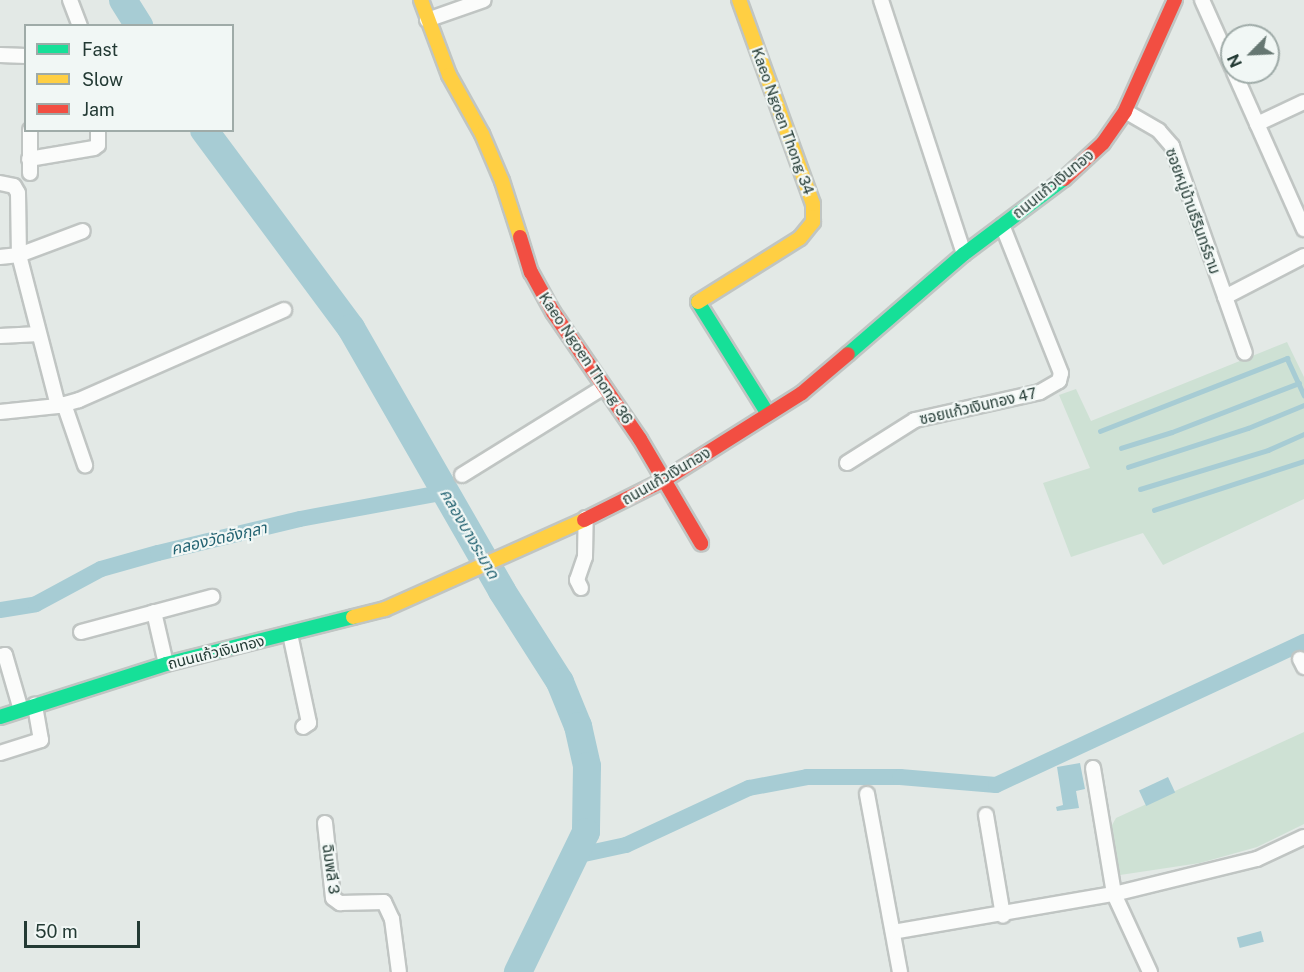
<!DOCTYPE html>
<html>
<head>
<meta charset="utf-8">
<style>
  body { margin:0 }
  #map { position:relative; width:1304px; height:972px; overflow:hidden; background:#e3e9e6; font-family:"Public Sans","Noto Sans Thai",sans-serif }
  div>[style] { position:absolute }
  .green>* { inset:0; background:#cee1d4 }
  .water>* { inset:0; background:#a7ccd4; transform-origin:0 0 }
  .stream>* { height:4.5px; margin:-2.25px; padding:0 2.25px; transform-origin:2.25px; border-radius:2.25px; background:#a7ccd4 }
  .canal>* { height:16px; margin:-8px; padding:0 8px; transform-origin:8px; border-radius:8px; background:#a7ccd4 }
  .river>* { height:28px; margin:-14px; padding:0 14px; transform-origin:14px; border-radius:14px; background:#a7ccd4 }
  .roads { filter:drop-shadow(2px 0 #c0c5c3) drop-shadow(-2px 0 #c0c5c3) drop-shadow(0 2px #c0c5c3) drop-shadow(0 -2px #c0c5c3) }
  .street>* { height:14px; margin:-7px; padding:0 7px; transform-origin:7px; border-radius:7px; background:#fbfcfb }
  .fast>* { height:14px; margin:-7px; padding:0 7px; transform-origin:7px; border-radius:7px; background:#16e098 }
  .slow>* { height:14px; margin:-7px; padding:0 7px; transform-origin:7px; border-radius:7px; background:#ffcf43 }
  .jam>* { height:14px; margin:-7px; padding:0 7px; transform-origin:7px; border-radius:7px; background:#f24e42 }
  span { translate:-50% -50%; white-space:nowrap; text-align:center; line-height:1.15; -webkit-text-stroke:4.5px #f1f7f5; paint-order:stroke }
  .street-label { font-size:15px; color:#233a34 }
  .water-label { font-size:16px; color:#226271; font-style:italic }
  .legend { position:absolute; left:24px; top:24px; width:210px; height:108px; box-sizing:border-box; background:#f1f7f5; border:2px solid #9faba8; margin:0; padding:8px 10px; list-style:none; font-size:18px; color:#233a34 }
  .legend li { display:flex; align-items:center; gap:12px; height:30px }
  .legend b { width:30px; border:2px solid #9faba8 }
  .north { position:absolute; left:1220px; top:24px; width:60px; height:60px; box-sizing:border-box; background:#f1f7f5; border:2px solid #9faba8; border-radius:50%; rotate:246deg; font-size:16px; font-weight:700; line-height:24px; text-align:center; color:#233a34 }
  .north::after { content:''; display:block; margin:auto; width:21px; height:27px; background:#667772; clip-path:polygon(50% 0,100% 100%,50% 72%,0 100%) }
  .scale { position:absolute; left:24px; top:921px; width:116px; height:27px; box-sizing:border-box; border:3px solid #233a34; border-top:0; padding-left:8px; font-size:18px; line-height:21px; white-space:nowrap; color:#233a34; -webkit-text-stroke:4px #f1f7f5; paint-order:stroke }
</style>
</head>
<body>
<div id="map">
  <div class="green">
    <div style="clip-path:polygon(1287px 342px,1304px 377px,1304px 499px,1163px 565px,1143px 533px,1071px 557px,1043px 483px,1090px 468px,1059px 395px,1076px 389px,1091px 421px)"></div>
    <div style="clip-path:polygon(1304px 732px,1304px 824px,1257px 847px,1200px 863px,1120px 875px,1111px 827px,1116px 818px)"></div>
  </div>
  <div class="water">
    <div style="clip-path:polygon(1080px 763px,1085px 789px,1076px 791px,1079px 808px,1057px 811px,1056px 807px,1063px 805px,1057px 767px)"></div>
    <div style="left:1168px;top:777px;width:17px;height:32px;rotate:65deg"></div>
    <div style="left:1261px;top:931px;width:11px;height:25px;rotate:75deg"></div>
  </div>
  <div class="stream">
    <div style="left:1100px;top:431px;width:201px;rotate:-21.3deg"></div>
    <div style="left:1287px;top:358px;width:41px;rotate:65.3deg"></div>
    <div style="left:1121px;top:448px;width:53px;rotate:-17.4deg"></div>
    <div style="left:1172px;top:432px;width:136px;rotate:-21.1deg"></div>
    <div style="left:1128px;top:467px;width:126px;rotate:-18deg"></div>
    <div style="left:1248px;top:428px;width:61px;rotate:-22.3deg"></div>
    <div style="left:1140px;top:489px;width:134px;rotate:-16.9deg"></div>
    <div style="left:1268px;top:450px;width:39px;rotate:-24deg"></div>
    <div style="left:1154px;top:510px;width:158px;rotate:-18.1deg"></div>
  </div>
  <div class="canal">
    <div style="left:0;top:610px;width:36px;rotate:-9deg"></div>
    <div style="left:36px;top:604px;width:74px;rotate:-28.3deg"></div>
    <div style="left:101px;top:569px;width:59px;rotate:-15.7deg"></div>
    <div style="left:158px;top:553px;width:146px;rotate:-13.5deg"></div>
    <div style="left:300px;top:519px;width:148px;rotate:-10.5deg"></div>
    <div style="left:575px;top:856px;width:52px;rotate:-12.2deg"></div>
    <div style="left:626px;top:845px;width:136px;rotate:-24.9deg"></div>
    <div style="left:749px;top:788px;width:59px;rotate:-10.7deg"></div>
    <div style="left:807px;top:777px;width:93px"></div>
    <div style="left:900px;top:777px;width:96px;rotate:4.8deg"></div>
    <div style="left:996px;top:785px;width:340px;rotate:-24.9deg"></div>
  </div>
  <div class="river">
    <div style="left:123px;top:0;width:31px;rotate:58deg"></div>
    <div style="left:204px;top:130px;width:247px;rotate:53.4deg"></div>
    <div style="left:351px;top:328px;width:303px;rotate:60.1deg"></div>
    <div style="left:502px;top:591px;width:108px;rotate:57.5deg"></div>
    <div style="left:560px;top:682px;width:48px;rotate:67.8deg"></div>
    <div style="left:578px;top:726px;width:41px;rotate:77.3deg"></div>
    <div style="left:587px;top:766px;width:66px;rotate:90.9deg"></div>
    <div style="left:586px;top:832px;width:156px;rotate:115.9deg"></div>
  </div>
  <div class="roads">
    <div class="street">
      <div style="left:70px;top:0;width:28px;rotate:69deg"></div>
      <div style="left:881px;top:0;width:267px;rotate:71.9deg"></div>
      <div style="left:1202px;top:0;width:73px;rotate:65.9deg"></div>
      <div style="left:427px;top:20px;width:60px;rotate:-19.3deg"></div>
      <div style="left:0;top:55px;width:26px;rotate:2deg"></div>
      <div style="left:1234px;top:72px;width:172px;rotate:66deg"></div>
      <div style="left:1125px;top:111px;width:39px;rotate:30deg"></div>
      <div style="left:1159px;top:131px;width:20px;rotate:49deg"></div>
      <div style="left:1172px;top:146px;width:219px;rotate:70.6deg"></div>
      <div style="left:1257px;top:124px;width:52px;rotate:-25.1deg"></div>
      <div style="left:30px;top:130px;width:43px;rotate:90deg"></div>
      <div style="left:29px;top:159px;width:66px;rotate:-9.6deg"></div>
      <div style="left:94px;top:148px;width:5px;rotate:-37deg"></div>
      <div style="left:98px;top:145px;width:15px;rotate:-90deg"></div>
      <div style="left:0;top:183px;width:14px;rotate:12deg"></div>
      <div style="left:14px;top:186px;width:8px;rotate:60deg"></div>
      <div style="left:18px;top:193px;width:62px;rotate:89.1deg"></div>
      <div style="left:19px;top:255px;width:156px;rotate:75.5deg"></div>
      <div style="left:0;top:257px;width:19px;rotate:-6deg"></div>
      <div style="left:19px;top:255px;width:68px;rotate:-20.6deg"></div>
      <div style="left:1225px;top:297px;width:89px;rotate:-27.4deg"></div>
      <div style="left:0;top:336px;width:39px;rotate:-3deg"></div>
      <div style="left:64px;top:404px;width:65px;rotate:71deg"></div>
      <div style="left:0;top:412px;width:58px;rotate:-5.9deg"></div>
      <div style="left:58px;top:406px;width:22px;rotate:-16deg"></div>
      <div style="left:79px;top:400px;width:224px;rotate:-23.7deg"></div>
      <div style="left:847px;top:463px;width:80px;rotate:-32.3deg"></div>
      <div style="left:915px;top:420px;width:128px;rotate:-12.6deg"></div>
      <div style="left:1040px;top:392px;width:22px;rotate:-30deg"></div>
      <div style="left:1059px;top:381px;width:8px;rotate:-76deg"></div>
      <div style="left:1061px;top:373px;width:159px;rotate:-111.7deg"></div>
      <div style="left:462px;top:475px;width:167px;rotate:-31.8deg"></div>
      <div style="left:581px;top:588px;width:9px;rotate:-117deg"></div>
      <div style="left:577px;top:580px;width:24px;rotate:-71deg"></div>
      <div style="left:585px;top:557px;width:39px;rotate:-89deg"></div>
      <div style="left:154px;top:612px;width:53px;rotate:77deg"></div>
      <div style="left:81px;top:632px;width:136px;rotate:-15deg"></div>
      <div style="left:290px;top:634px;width:91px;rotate:77.9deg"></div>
      <div style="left:309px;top:723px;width:7px;rotate:146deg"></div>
      <div style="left:0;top:656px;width:5px;rotate:-11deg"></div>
      <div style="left:5px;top:655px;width:57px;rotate:73.8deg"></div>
      <div style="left:1300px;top:659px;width:9px;rotate:63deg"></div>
      <div style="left:0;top:753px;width:43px;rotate:-17.6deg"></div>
      <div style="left:41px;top:740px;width:36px;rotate:-100deg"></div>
      <div style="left:1093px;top:768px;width:128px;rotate:80.5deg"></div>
      <div style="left:1114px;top:894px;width:86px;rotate:65.2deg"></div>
      <div style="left:867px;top:794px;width:181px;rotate:79.5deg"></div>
      <div style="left:986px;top:815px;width:102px;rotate:80.4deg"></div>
      <div style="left:325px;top:823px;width:75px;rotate:83.9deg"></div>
      <div style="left:333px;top:898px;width:9px;rotate:36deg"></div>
      <div style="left:340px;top:903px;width:44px;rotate:-1.3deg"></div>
      <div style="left:384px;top:902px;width:19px;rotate:65deg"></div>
      <div style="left:392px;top:919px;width:53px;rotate:82.5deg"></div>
      <div style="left:893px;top:932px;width:224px;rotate:-9.8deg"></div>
      <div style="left:1114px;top:894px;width:147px;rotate:-13.8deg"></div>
      <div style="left:1257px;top:859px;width:52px;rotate:-25.1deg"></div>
    </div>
    <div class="fast">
      <div style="left:698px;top:302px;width:132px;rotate:58deg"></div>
      <div style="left:848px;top:354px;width:153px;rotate:-40.8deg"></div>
      <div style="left:964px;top:254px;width:125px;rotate:-36.9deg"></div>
      <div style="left:0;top:717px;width:174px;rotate:-17.7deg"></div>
      <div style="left:166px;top:664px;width:193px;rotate:-14.1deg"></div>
    </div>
    <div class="slow">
      <div style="left:421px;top:0;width:80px;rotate:69.5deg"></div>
      <div style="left:449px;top:75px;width:68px;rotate:60.8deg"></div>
      <div style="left:482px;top:134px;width:51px;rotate:66.9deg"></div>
      <div style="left:502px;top:181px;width:59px;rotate:72.2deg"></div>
      <div style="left:698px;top:302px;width:120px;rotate:-32.1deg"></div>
      <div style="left:800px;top:238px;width:21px;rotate:-51deg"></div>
      <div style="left:813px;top:222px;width:18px;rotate:-90deg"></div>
      <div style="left:813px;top:204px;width:217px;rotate:-109.9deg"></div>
      <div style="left:353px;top:617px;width:33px;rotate:-14deg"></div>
      <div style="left:385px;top:609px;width:218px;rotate:-24.1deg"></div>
    </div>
    <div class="jam">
      <div style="left:1064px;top:179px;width:53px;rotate:-42.7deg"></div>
      <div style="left:1103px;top:143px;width:39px;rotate:-55deg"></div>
      <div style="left:1125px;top:111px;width:122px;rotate:-65.8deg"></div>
      <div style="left:520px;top:237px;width:37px;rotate:73deg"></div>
      <div style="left:531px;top:272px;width:46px;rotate:61.2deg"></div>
      <div style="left:553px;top:312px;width:154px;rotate:55.6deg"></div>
      <div style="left:640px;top:439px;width:121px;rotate:59.6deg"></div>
      <div style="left:584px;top:520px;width:89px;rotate:-26.6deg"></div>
      <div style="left:664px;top:480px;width:163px;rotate:-32.2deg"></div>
      <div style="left:802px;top:393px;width:60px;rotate:-40.3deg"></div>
    </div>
  </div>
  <div class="street-label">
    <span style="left:783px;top:121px;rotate:70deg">Kaeo Ngoen Thong 34</span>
    <span style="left:1053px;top:184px;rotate:-39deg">ถนนแก้วเงินทอง</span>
    <span style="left:1193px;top:211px;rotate:70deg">ซอยหมู่บ้านธีรินทร์ธาม</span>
    <span style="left:586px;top:358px;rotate:56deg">Kaeo Ngoen Thong 36</span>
    <span style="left:978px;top:406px;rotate:-13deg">ซอยแก้วเงินทอง 47</span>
    <span style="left:666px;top:476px;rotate:-30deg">ถนนแก้วเงินทอง</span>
    <span style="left:216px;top:652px;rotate:-14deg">ถนนแก้วเงินทอง</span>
    <span style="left:331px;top:869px;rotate:82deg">ฉิมพลี 3</span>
  </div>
  <div class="water-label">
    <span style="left:469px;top:534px;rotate:60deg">คลองบางระมาด</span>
    <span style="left:219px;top:539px;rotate:-13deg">คลองวัดอังกุลา</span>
  </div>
  <ul class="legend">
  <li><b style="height:8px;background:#16e098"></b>Fast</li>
  <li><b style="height:8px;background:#ffcf43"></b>Slow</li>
  <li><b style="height:8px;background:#f24e42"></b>Jam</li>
  </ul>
  <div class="north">N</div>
  <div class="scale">50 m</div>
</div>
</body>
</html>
